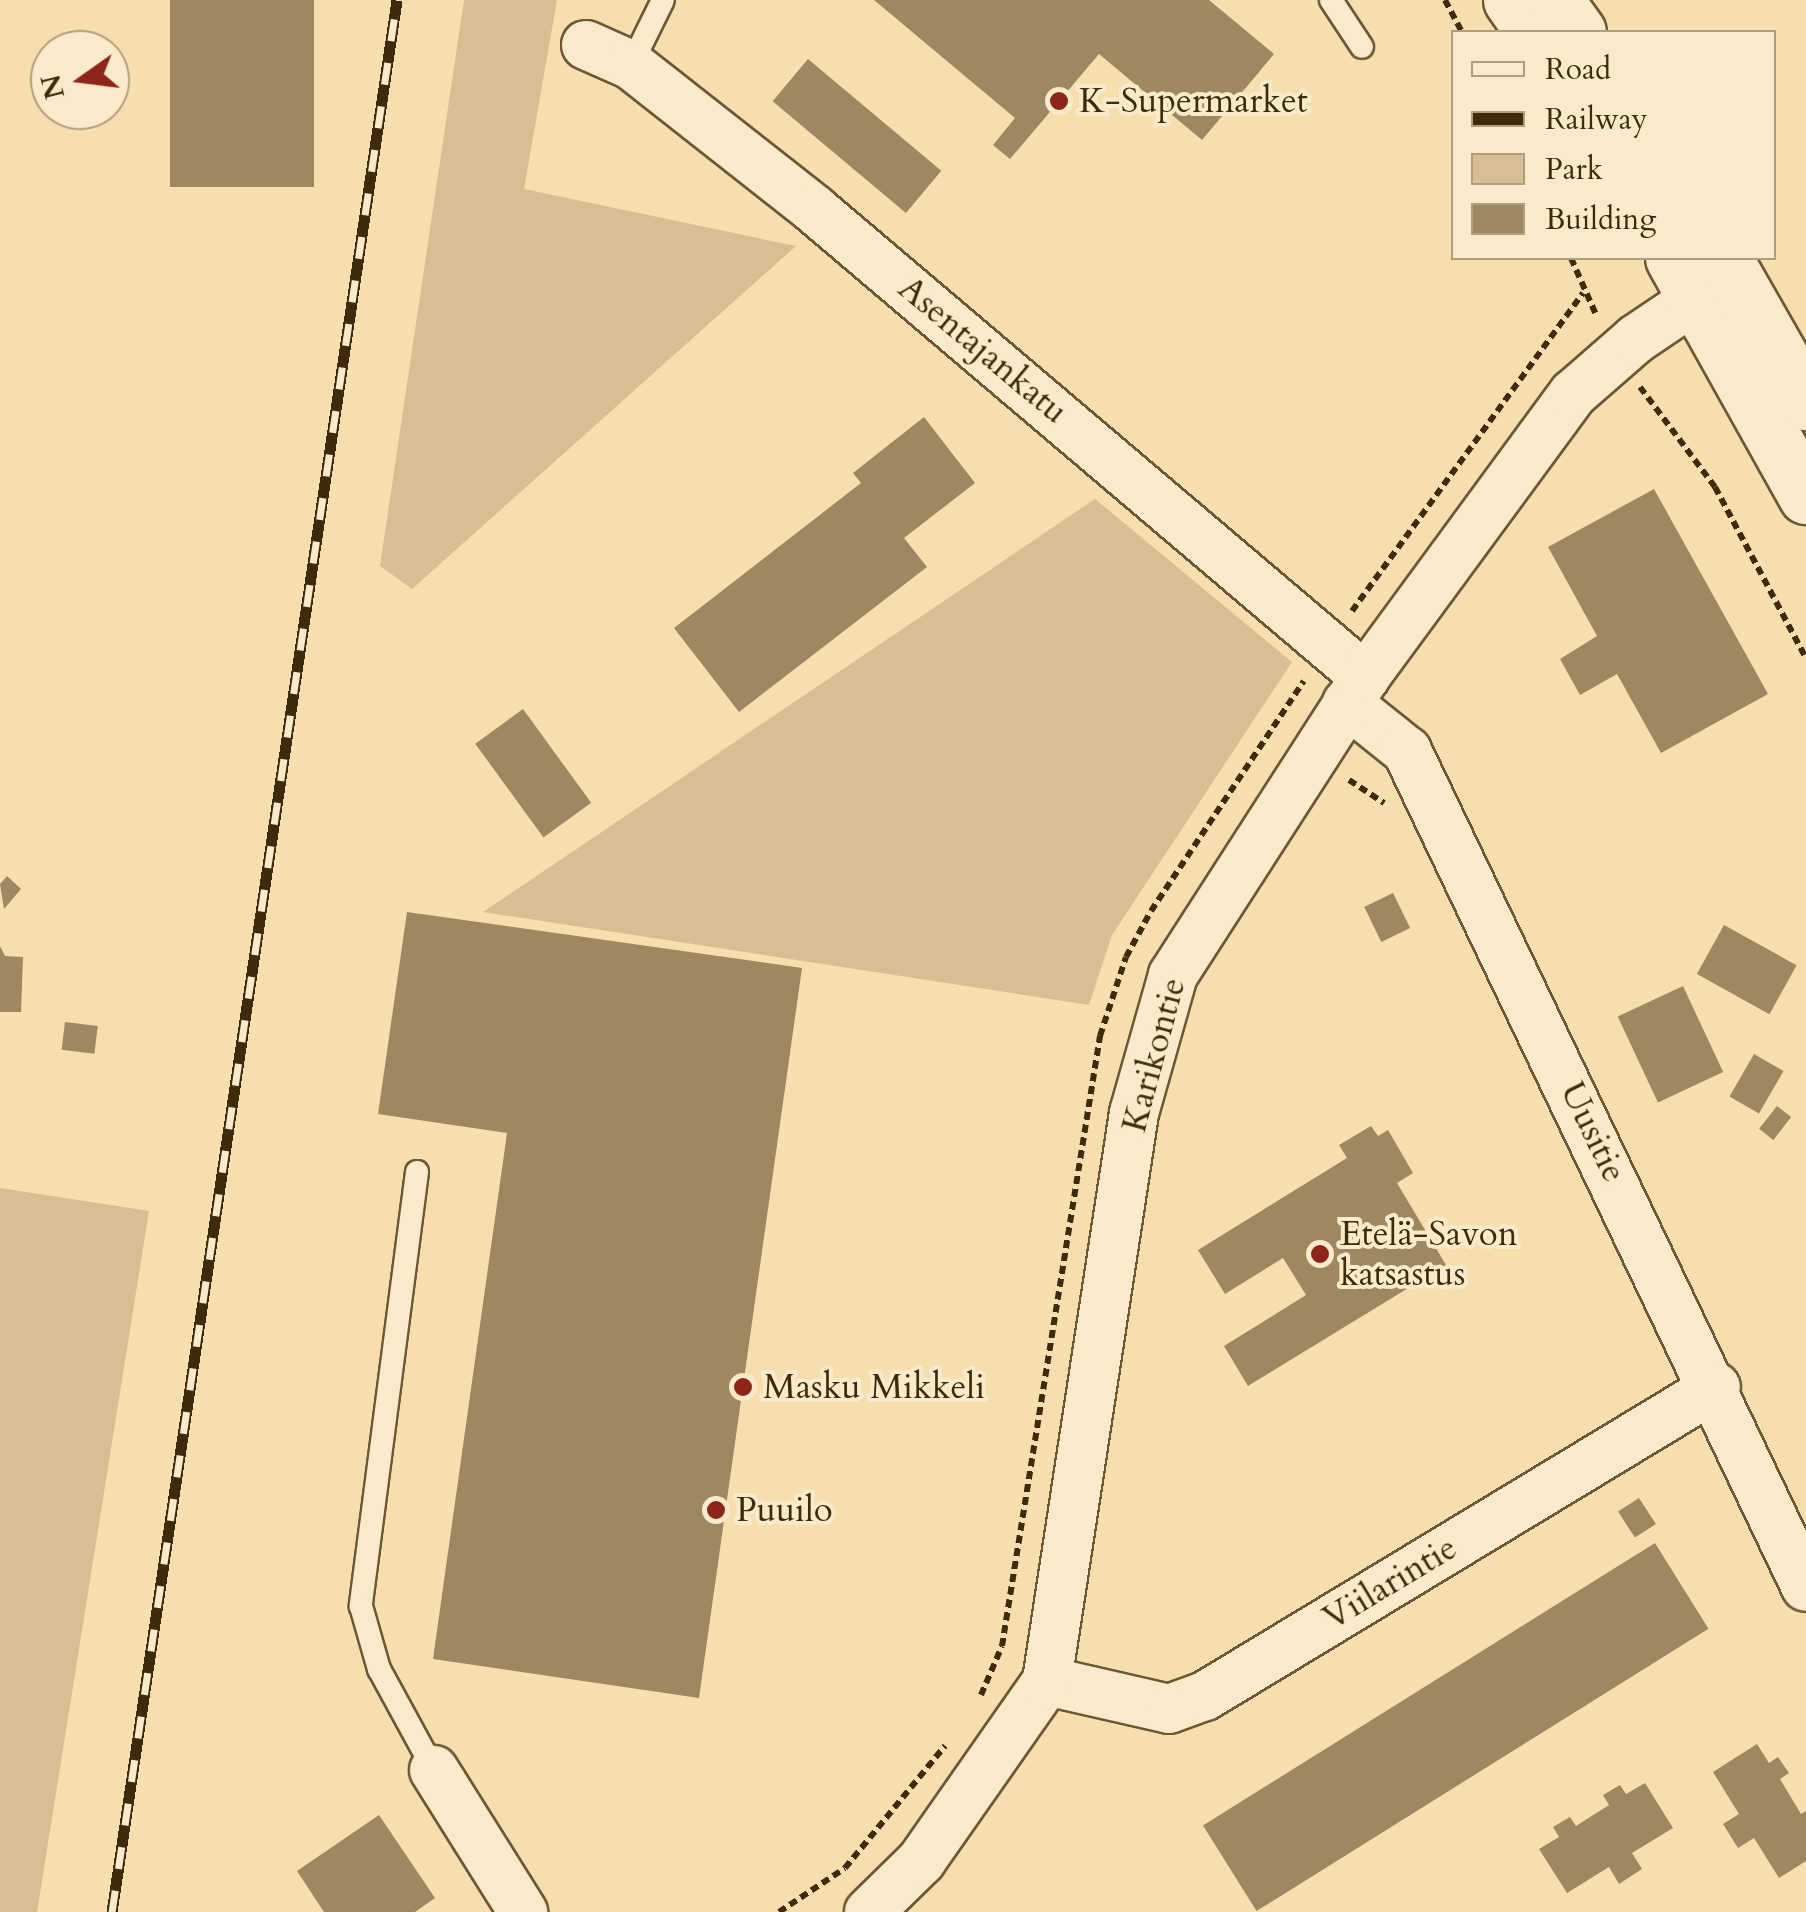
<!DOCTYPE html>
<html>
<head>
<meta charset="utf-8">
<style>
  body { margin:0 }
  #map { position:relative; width:1806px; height:1912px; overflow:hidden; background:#f6deaf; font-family:Cardo,serif }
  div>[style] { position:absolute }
  .green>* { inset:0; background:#d7bf93 }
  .building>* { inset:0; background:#9e8861; transform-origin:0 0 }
  .path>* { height:6px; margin-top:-3px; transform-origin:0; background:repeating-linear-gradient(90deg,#3f2a0c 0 8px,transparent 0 13px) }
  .roads { filter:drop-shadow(2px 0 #6d5735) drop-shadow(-2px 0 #6d5735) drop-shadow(0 2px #6d5735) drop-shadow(0 -2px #6d5735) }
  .lane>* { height:22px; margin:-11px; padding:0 11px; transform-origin:11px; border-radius:11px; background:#f9eacb }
  .street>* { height:48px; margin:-24px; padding:0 24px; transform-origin:24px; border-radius:24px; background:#f9eacb }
  .secondary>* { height:55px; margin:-27.5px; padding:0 27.5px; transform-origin:27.5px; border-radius:27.5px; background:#f9eacb }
  .rail>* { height:11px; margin-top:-5.5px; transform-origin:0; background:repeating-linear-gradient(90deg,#f9eacb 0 22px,#3f2a0c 0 44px); box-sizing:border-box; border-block:2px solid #3f2a0c }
  .dots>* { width:28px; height:28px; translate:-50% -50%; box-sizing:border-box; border:5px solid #f9eacb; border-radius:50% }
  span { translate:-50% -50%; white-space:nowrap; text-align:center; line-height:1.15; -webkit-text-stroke:8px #f9eacb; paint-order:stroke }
  .poi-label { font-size:35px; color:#3f2a0c }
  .left { translate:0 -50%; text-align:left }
  .street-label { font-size:35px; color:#3f2a0c }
  .legend { position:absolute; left:1451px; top:30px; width:325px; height:230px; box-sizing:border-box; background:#f9eacb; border:2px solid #af9d7f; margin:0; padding:12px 18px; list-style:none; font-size:30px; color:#3f2a0c }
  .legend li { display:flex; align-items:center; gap:20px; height:50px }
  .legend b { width:50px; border:2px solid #af9d7f }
  .north { position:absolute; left:30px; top:30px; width:100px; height:100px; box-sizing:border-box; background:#f9eacb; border:2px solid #af9d7f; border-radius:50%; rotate:256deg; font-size:28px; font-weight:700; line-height:40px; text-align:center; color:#3f2a0c }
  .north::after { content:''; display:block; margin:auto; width:35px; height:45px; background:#8f2418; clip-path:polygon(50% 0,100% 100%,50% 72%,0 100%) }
</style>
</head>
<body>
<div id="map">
  <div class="green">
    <div style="clip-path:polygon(464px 0,557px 0,524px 189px,796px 246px,412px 589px,380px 566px)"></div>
    <div style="clip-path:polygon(1095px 499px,1292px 662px,1112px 935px,1089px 1005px,483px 912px)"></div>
    <div style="clip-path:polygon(0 1188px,149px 1211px,37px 1912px,0 1912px)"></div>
  </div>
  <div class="building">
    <div style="left:170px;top:0;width:144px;height:187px"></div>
    <div style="clip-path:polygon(874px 0,1209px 0,1274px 54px,1202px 140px,1099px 54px,1010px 159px,993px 145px,1015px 118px)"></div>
    <div style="left:808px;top:59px;width:174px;height:55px;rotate:40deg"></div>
    <div style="clip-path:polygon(924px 417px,975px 483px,904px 538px,927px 567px,739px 712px,674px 628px,861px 483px,853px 473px)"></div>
    <div style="clip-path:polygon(1654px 489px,1768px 694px,1661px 753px,1617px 674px,1580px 695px,1560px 659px,1597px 636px,1548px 547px)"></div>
    <div style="left:523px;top:709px;width:116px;height:59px;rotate:54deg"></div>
    <div style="clip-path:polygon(7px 876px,21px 889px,4px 909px,0 884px)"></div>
    <div style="left:1393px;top:893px;width:39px;height:32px;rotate:64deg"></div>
    <div style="clip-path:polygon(407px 912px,802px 968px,699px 1698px,433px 1659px,507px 1133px,378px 1114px)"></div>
    <div style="left:1724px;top:925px;width:83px;height:56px;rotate:29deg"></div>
    <div style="clip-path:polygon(0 946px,5px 956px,23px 957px,21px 1012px,0 1012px)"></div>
    <div style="left:1683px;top:986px;width:95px;height:72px;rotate:65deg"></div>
    <div style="left:65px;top:1022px;width:33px;height:28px;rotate:7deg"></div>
    <div style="left:1754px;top:1054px;width:34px;height:49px;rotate:30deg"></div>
    <div style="left:1777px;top:1106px;width:18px;height:29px;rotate:38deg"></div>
    <div style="clip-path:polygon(1371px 1126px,1378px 1136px,1388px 1130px,1413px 1173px,1397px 1183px,1446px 1265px,1248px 1386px,1224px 1346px,1306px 1295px,1283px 1258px,1225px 1294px,1198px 1250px,1347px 1158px,1339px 1145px)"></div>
    <div style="left:1639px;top:1498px;width:31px;height:25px;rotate:57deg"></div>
    <div style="left:1655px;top:1543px;width:101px;height:533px;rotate:58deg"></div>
    <div style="clip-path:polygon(1757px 1744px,1769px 1763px,1778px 1757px,1789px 1773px,1780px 1779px,1801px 1814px,1806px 1811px,1806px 1861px,1779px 1878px,1754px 1838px,1738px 1848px,1723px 1824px,1739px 1814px,1713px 1772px)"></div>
    <div style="clip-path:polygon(1645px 1783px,1673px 1828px,1632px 1853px,1642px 1869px,1619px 1884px,1609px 1867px,1567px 1893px,1539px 1849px,1559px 1837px,1553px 1827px,1570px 1817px,1576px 1826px,1609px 1805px,1603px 1795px,1620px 1785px,1626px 1794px)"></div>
    <div style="clip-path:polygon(379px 1815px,435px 1898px,415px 1912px,324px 1912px,297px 1871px)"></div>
  </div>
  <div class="path">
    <div style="left:1445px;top:0;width:36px;rotate:62deg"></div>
    <div style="left:1571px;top:258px;width:64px;rotate:66.2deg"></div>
    <div style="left:1640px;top:387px;width:125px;rotate:53.1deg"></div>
    <div style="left:1715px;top:487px;width:194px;rotate:62deg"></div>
    <div style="left:1352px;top:611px;width:393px;rotate:-54deg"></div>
    <div style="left:1349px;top:780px;width:42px;rotate:33.3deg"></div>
    <div style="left:981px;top:1695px;width:53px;rotate:-66.8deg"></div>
    <div style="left:1002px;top:1646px;width:618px;rotate:-80.87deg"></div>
    <div style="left:1100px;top:1036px;width:83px;rotate:-71.8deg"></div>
    <div style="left:1126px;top:957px;width:52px;rotate:-61.5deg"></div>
    <div style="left:1151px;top:911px;width:276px;rotate:-56.4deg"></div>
    <div style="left:779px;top:1912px;width:79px;rotate:-33.7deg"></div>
    <div style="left:845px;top:1868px;width:158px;rotate:-50.7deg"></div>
  </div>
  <div class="roads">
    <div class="lane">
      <div style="left:1331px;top:0;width:56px;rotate:56.6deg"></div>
      <div style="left:631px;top:65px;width:72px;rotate:-63.8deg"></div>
      <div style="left:417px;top:1172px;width:438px;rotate:97.4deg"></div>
      <div style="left:361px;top:1606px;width:66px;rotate:74.1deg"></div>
      <div style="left:379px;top:1669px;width:115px;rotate:61.4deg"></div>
    </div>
    <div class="street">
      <div style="left:586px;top:45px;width:49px;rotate:24deg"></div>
      <div style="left:631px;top:65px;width:234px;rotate:38.2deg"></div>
      <div style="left:815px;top:210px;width:722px;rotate:40.33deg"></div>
      <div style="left:1347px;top:703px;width:77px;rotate:38.7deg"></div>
      <div style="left:1407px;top:751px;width:926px;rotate:64.49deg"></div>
      <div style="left:1047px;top:1681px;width:125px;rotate:12.9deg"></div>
      <div style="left:1169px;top:1709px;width:38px;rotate:-20deg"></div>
      <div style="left:1205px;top:1696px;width:597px;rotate:-31.16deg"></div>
      <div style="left:434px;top:1770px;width:168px;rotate:57.9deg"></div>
      <div style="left:869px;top:1912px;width:73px;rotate:-44.4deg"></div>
      <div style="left:921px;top:1861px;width:220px;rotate:-55deg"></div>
      <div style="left:1047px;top:1681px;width:575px;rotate:-81.29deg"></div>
      <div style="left:1134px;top:1113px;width:143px;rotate:-74.2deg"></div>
      <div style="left:1173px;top:975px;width:354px;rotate:-57.2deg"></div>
      <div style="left:1365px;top:677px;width:351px;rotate:-53.7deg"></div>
      <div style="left:1573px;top:394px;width:84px;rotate:-41.1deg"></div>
      <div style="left:1636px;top:339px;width:111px;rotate:-34deg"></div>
    </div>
    <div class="secondary">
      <div style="left:1511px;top:0;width:39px;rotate:55deg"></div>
      <div style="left:1555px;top:0;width:39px;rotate:54deg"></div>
      <div style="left:1673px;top:258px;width:273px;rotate:60.8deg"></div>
      <div style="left:1724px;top:258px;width:166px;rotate:60.3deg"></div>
    </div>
  </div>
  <div class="rail">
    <div style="left:112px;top:1912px;width:1933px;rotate:-81.52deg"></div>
  </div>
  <div class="dots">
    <div style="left:1059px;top:101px;background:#8f2418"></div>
    <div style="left:1320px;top:1254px;background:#8f2418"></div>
    <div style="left:743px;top:1387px;background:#8f2418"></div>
    <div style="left:716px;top:1510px;background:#8f2418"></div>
  </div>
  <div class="poi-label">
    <span class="left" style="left:1079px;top:101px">K-Supermarket</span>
    <span class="left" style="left:1340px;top:1254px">Etelä-Savon<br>katsastus</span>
    <span class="left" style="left:763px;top:1387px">Masku Mikkeli</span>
    <span class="left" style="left:736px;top:1510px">Puuilo</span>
  </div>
  <div class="street-label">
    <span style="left:983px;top:350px;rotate:40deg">Asentajankatu</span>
    <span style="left:1154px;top:1055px;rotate:-75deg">Karikontie</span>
    <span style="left:1593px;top:1132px;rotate:64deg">Uusitie</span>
    <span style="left:1390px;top:1583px;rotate:-31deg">Viilarintie</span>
  </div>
  <ul class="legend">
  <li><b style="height:12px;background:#f9eacb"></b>Road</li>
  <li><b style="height:12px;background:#3f2a0c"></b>Railway</li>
  <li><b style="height:28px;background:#d7bf93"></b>Park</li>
  <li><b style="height:28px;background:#9e8861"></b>Building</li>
  </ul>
  <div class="north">N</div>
</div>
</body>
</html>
